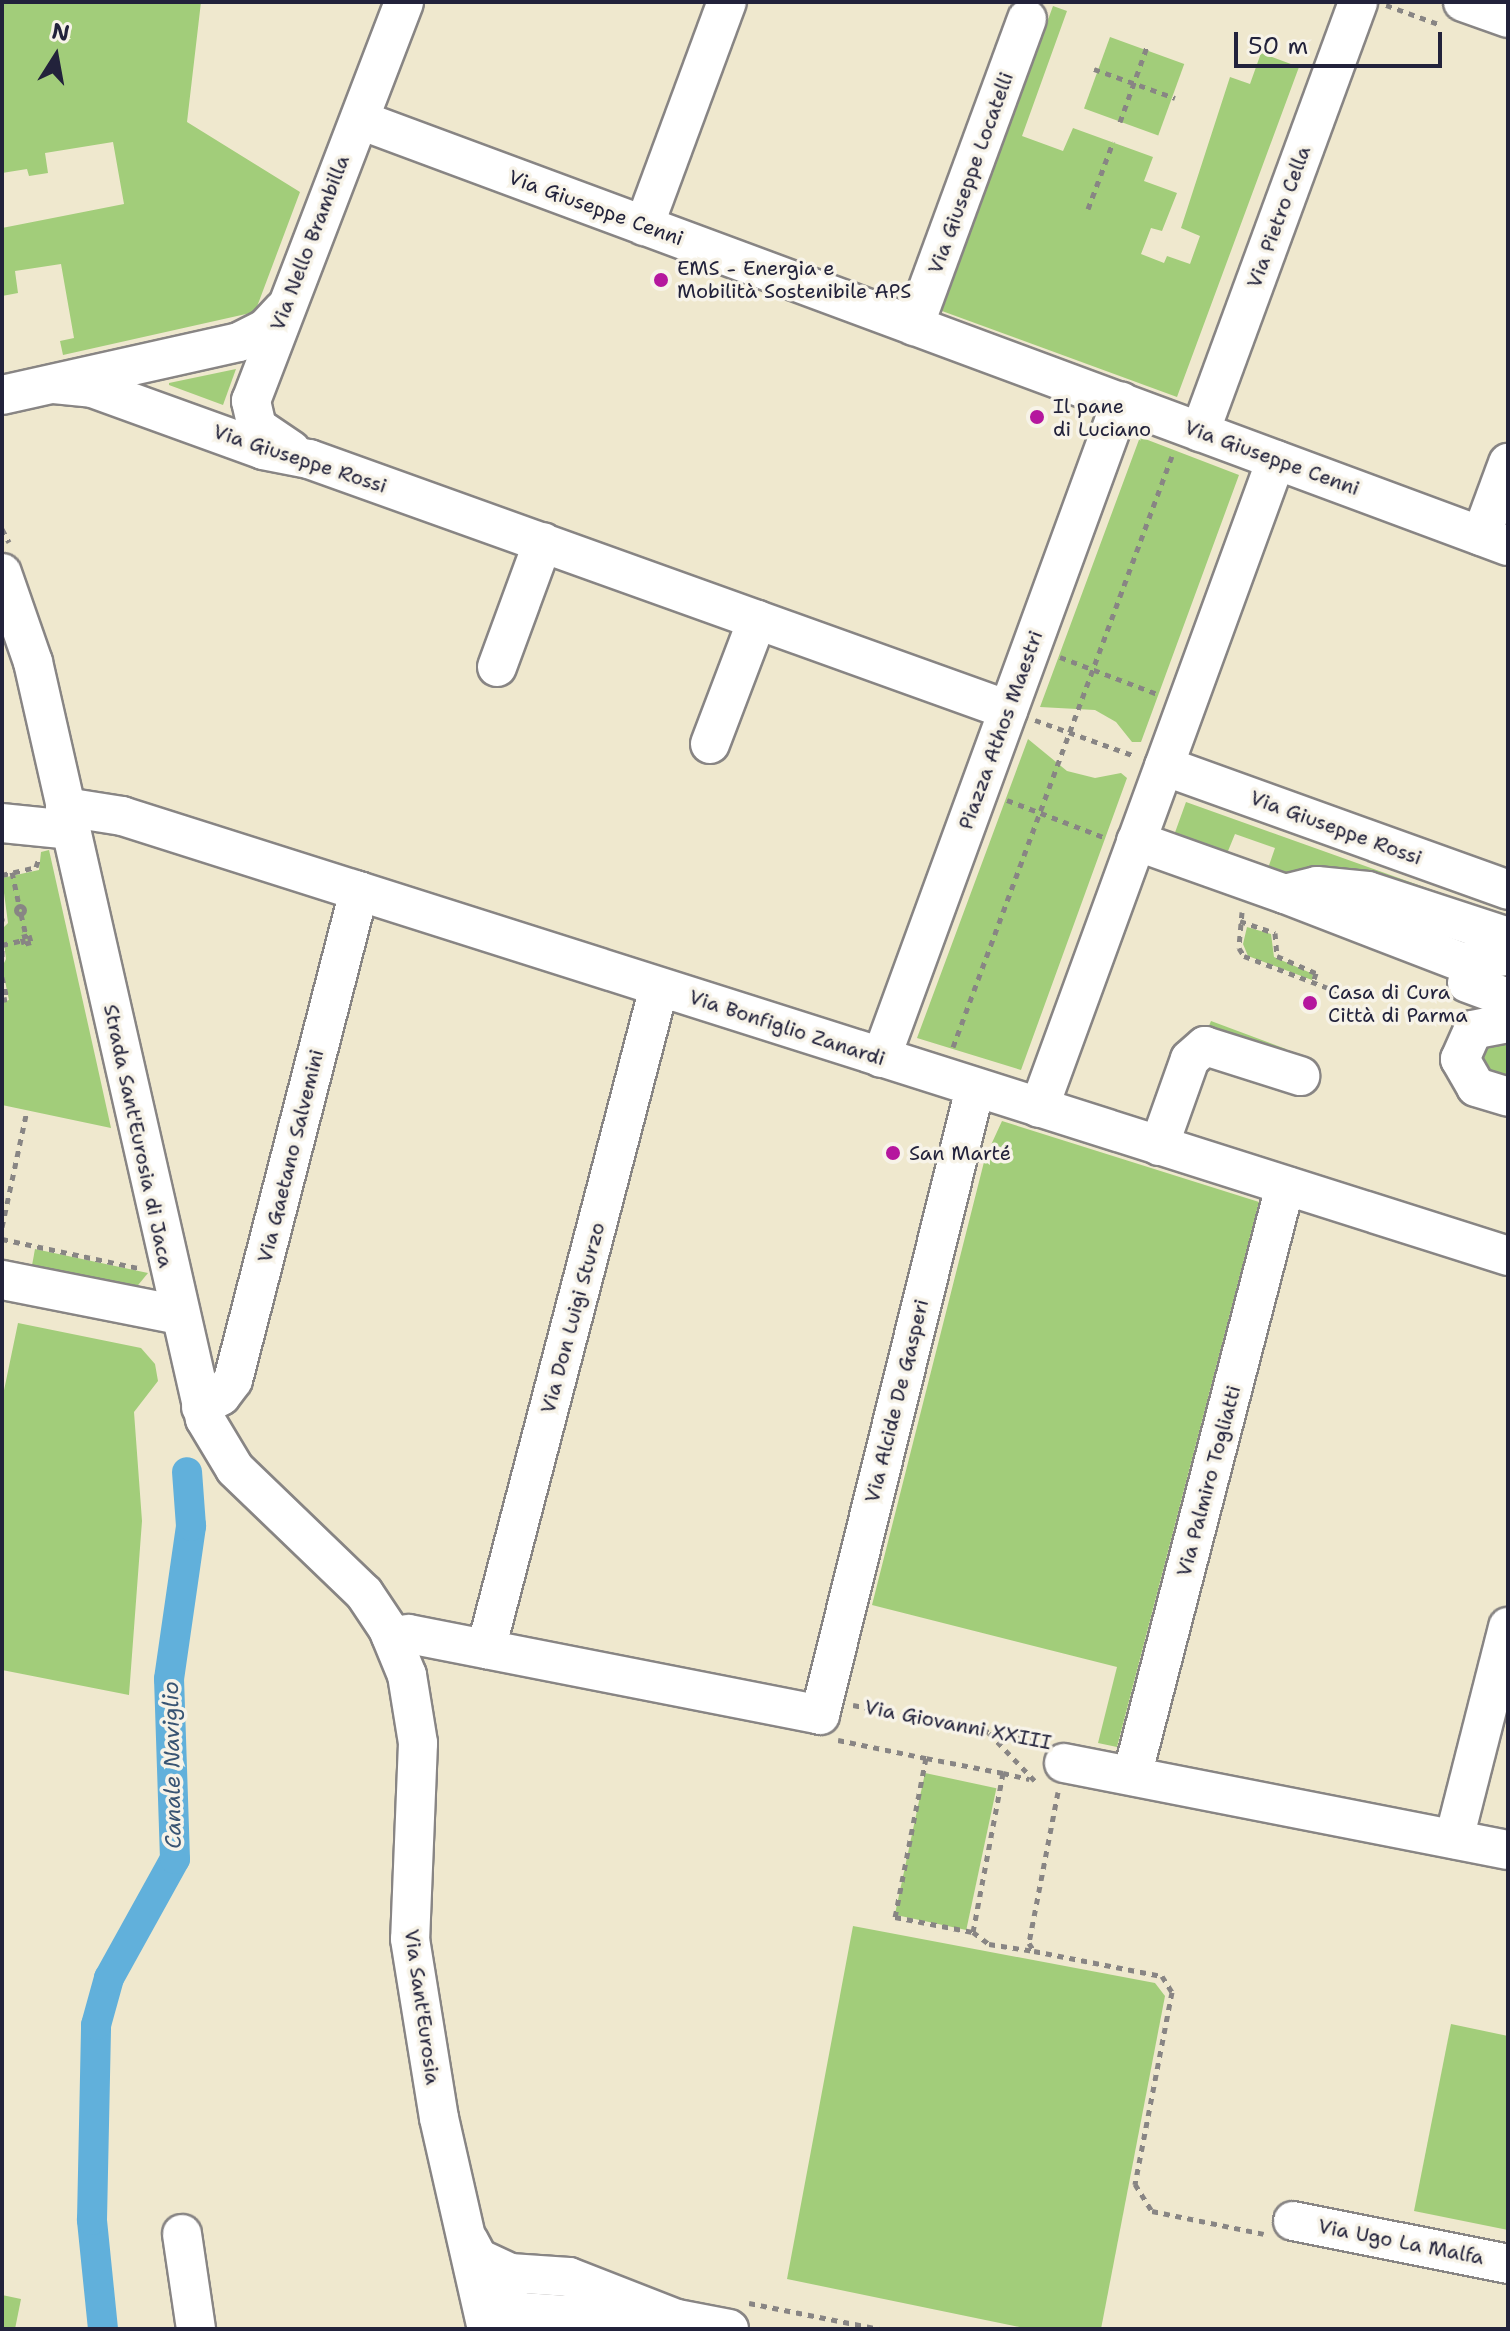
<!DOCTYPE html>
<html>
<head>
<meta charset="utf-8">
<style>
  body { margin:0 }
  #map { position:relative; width:1510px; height:2331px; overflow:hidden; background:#efe8ce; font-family:"Shantell Sans",sans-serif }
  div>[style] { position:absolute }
  .green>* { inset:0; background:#a2cd7a; transform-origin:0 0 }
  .canal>* { height:30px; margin:-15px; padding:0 15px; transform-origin:15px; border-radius:15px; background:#61b0db }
  .path>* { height:5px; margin-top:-2.5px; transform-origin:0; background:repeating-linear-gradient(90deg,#888584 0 6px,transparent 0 12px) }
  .path>.ring { margin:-2.5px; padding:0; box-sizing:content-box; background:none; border:5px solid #888584; border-radius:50% }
  .roads { filter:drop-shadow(2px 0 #888584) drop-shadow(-2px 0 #888584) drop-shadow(0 2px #888584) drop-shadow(0 -2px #888584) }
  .minor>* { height:38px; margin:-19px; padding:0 19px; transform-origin:19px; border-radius:19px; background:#fff }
  .dots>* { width:22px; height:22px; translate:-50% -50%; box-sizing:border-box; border:4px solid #f7f3e8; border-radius:50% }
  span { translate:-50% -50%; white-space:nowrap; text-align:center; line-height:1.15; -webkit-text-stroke:7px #f7f3e8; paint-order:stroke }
  .street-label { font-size:20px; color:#22223b }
  .poi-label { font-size:20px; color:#22223b }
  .left { translate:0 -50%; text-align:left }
  .water-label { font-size:22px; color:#385473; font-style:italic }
  .frame { position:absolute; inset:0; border:4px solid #22223b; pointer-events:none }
  .north { position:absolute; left:16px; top:16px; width:80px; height:80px; -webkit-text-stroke:6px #f7f3e8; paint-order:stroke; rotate:11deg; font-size:22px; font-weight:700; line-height:32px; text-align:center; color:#22223b }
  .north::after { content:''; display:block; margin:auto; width:28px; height:36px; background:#22223b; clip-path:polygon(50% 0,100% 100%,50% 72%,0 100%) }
  .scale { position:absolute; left:1234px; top:32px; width:208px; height:36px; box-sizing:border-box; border:4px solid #22223b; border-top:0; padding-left:10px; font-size:24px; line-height:28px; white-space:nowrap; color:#22223b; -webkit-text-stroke:6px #f7f3e8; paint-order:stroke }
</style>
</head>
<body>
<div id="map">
  <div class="green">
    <div style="clip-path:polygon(2px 2px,201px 2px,187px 122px,300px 192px,255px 312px,63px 355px,60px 341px,74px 338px,61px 264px,15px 271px,18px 293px,2px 296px,2px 228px,124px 204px,113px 142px,45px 153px,48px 173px,29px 176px,27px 169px,2px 173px)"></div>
    <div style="clip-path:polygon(1053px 6px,1067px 11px,1022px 136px,1063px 151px,1073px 128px,1153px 157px,1144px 181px,1177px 193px,1162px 231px,1151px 228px,1141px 254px,1164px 263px,1167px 256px,1190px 264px,1200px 236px,1181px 228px,1230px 77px,1250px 84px,1261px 53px,1299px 67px,1177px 397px,942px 311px)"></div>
    <div style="left:1110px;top:37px;width:79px;height:76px;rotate:20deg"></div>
    <div style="clip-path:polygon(236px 369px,223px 405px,169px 385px,169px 383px)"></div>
    <div style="clip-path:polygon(1140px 437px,1239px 475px,1141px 742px,1132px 742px,1116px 722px,1095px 710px,1040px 707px)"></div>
    <div style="clip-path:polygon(1028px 739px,1067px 771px,1095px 778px,1121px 773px,1127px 778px,1021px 1070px,917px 1038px)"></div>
    <div style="clip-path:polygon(1186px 802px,1508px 917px,1508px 926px,1360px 881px,1267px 871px,1275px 848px,1235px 834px,1226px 856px,1173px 838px)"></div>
    <div style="clip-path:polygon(49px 850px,96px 1060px,111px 1128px,2px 1105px,2px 1002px,9px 1000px,2px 967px,6px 959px,2px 929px,8px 923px,2px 878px,39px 870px,41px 852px)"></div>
    <div style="clip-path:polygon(1247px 927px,1271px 934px,1274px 957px,1313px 974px,1312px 980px,1248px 956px,1243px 944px)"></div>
    <div style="clip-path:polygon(1211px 1021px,1286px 1049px,1269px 1057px,1206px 1033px)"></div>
    <div style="clip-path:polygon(1508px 1030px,1508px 1087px,1466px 1058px)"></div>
    <div style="clip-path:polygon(1002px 1121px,1259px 1202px,1117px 1747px,1098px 1743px,1117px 1667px,872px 1605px,985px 1158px)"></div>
    <div style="clip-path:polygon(35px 1249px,148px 1273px,134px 1290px,31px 1271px)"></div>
    <div style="clip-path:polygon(18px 1323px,141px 1348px,155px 1364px,158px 1381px,134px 1412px,142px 1521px,129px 1695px,2px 1670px,2px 1400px)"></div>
    <div style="left:925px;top:1773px;width:73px;height:145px;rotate:12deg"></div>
    <div style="clip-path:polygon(853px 1926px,1155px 1983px,1165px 1996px,1101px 2329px,1029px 2329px,787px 2279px)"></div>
    <div style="clip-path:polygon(1451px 2024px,1508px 2036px,1508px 2230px,1414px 2211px)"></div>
    <div style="clip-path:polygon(2px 2295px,21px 2299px,15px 2329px,2px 2329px)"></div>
  </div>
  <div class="canal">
    <div style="left:103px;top:2329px;width:110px;rotate:-95.8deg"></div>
    <div style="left:92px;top:2220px;width:195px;rotate:-88.8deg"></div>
    <div style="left:96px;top:2025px;width:49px;rotate:-74.5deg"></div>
    <div style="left:109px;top:1978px;width:136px;rotate:-61deg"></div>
    <div style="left:175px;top:1859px;width:180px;rotate:-91.9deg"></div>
    <div style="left:169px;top:1679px;width:155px;rotate:-81.8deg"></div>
    <div style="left:191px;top:1526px;width:54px;rotate:-94.2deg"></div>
  </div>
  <div class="path">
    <div style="left:1386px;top:5px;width:59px;rotate:20deg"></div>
    <div style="left:1094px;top:69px;width:86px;rotate:19.7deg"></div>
    <div style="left:1120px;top:122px;width:83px;rotate:-70.3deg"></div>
    <div style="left:1088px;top:209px;width:72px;rotate:-69.5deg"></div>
    <div style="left:2px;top:529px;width:15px;rotate:62deg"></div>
    <div style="left:1060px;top:657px;width:107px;rotate:20.8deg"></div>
    <div style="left:1035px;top:720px;width:106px;rotate:19.8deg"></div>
    <div style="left:1007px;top:800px;width:106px;rotate:21deg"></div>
    <div style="left:12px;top:872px;width:34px;rotate:78deg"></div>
    <div style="left:2px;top:875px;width:35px;rotate:-13deg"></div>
    <div style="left:36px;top:867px;width:9px;rotate:-72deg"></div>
    <div class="ring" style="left:16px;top:906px;width:3px;height:3px"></div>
    <div style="left:1242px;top:912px;width:36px;rotate:95deg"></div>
    <div style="left:1239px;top:948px;width:9px;rotate:58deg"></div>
    <div style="left:1244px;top:956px;width:121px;rotate:20.8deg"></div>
    <div style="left:21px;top:914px;width:22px;rotate:77deg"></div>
    <div style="left:2px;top:918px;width:3px;rotate:90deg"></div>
    <div style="left:1240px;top:921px;width:37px;rotate:19deg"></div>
    <div style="left:1275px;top:933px;width:23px;rotate:85deg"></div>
    <div style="left:1277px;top:956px;width:43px;rotate:23.6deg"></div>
    <div style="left:1316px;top:973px;width:9px;rotate:108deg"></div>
    <div style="left:29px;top:935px;width:7px;rotate:74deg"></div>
    <div style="left:31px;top:942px;width:7px;rotate:164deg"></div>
    <div style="left:24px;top:944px;width:7px;rotate:-106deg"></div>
    <div style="left:22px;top:937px;width:7px;rotate:-16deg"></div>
    <div style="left:2px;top:945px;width:22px;rotate:-13deg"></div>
    <div style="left:2px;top:950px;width:12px;rotate:90deg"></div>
    <div style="left:2px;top:977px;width:23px;rotate:77deg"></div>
    <div style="left:7px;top:999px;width:5px;rotate:169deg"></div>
    <div style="left:953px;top:1047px;width:630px;rotate:-69.67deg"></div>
    <div style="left:2px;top:1227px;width:115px;rotate:-77.9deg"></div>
    <div style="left:2px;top:1239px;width:140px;rotate:12deg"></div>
    <div style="left:853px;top:1705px;width:191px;rotate:11.2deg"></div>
    <div style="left:989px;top:1733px;width:66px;rotate:46.2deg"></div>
    <div style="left:838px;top:1740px;width:90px;rotate:11.6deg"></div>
    <div style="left:926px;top:1758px;width:162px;rotate:101deg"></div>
    <div style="left:895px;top:1917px;width:79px;rotate:10.9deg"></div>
    <div style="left:973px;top:1932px;width:162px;rotate:-79.3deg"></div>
    <div style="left:1003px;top:1773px;width:78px;rotate:-169deg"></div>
    <div style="left:1003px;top:1773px;width:27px;rotate:13deg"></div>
    <div style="left:1058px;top:1792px;width:154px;rotate:100.9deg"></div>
    <div style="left:1029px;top:1943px;width:9px;rotate:58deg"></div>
    <div style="left:1034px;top:1951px;width:130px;rotate:11.1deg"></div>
    <div style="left:1162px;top:1976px;width:19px;rotate:58deg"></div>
    <div style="left:1172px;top:1992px;width:196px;rotate:100.9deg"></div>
    <div style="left:1135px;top:2184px;width:32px;rotate:58deg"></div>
    <div style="left:1152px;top:2211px;width:114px;rotate:11.6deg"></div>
    <div style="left:973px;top:1932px;width:20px;rotate:37deg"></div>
    <div style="left:989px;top:1944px;width:46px;rotate:8.8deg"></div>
    <div style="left:749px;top:2303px;width:133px;rotate:11.3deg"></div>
  </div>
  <div class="roads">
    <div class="minor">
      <div style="left:1463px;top:2px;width:48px;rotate:19.6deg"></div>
      <div style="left:360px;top:120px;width:1224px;rotate:20.36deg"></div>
      <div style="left:644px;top:226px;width:239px;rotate:-69.7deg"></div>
      <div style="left:914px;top:326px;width:327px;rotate:-69.8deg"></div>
      <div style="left:54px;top:384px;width:38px;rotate:6deg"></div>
      <div style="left:92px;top:388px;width:182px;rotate:19.9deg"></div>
      <div style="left:263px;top:450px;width:47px;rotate:11.1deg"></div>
      <div style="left:309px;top:459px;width:743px;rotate:19.75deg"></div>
      <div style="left:2px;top:395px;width:243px;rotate:-12.6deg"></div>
      <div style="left:239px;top:342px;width:30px;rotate:-27deg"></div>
      <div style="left:266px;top:328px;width:25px;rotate:-47deg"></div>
      <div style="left:1200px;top:432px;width:458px;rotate:-69.8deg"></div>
      <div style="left:291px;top:450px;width:41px;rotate:-145.9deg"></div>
      <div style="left:257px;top:427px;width:27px;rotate:-103deg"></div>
      <div style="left:251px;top:401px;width:427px;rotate:-69deg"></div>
      <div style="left:1481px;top:536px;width:78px;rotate:-69.7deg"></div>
      <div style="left:2px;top:573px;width:94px;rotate:70.8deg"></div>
      <div style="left:33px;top:662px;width:776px;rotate:77.2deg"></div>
      <div style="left:205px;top:1419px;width:58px;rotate:59deg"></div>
      <div style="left:235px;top:1469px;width:179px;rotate:43.9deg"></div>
      <div style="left:364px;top:1593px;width:43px;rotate:56.3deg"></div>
      <div style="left:388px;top:1629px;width:50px;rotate:67.6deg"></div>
      <div style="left:407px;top:1675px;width:69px;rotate:80.8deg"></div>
      <div style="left:418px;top:1743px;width:196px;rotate:92.3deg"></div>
      <div style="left:410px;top:1939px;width:181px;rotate:80.8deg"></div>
      <div style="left:439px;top:2118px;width:216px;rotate:77.2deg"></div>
      <div style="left:497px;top:667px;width:133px;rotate:-69.8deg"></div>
      <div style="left:710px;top:744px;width:133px;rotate:-69.2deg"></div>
      <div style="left:1164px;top:766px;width:366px;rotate:19.8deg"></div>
      <div style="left:65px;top:807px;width:58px;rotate:9deg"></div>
      <div style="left:122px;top:816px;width:1454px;rotate:17.61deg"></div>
      <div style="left:2px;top:823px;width:69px;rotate:5.8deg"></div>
      <div style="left:1136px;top:841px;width:158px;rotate:19.6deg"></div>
      <div style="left:1285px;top:894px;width:33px;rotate:-14deg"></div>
      <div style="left:1317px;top:886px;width:51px;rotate:5.6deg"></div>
      <div style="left:1368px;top:891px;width:147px;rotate:18.2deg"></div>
      <div style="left:1285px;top:894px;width:189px;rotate:21.1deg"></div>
      <div style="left:1461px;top:962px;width:47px;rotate:-7.3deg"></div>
      <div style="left:1467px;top:983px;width:44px;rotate:20.1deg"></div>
      <div style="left:1508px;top:1023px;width:36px;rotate:169deg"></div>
      <div style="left:1473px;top:1030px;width:32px;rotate:114deg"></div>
      <div style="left:1460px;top:1059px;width:32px;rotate:60deg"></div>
      <div style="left:1476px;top:1087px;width:34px;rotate:17deg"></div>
      <div style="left:881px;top:1058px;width:699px;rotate:-69.9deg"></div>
      <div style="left:1039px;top:1108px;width:690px;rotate:-69.91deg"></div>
      <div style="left:1159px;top:1146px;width:92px;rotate:-70.4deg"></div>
      <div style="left:1190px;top:1059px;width:20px;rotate:-41deg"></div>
      <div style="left:1205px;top:1046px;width:100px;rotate:17.5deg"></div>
      <div style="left:2px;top:1280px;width:179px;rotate:11.2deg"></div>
      <div style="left:201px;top:1407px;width:23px;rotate:-29deg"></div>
      <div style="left:221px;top:1396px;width:20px;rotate:-53deg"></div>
      <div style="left:233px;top:1380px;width:505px;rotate:-75.55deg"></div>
      <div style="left:391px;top:1636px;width:18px;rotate:-6deg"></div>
      <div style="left:409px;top:1634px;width:419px;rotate:11.1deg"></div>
      <div style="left:820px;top:1715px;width:646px;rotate:-76.11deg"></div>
      <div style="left:486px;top:1649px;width:684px;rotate:-75.35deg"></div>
      <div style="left:1064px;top:1763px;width:452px;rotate:11.1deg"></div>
      <div style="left:1132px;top:1776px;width:610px;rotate:-75.46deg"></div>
      <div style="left:1454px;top:1839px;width:219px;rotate:-75.7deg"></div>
      <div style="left:1293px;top:2221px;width:219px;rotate:11.3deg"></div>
      <div style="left:182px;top:2234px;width:96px;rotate:81.6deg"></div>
      <div style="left:469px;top:2241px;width:19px;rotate:62deg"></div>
      <div style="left:478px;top:2258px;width:35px;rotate:25deg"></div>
      <div style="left:510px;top:2273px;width:59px;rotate:3.9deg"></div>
      <div style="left:569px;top:2277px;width:116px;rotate:21.3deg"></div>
      <div style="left:677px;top:2319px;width:53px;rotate:10.9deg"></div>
      <div style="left:508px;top:2291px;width:14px;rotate:111deg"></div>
      <div style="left:503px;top:2304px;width:9px;rotate:54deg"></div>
      <div style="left:508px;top:2311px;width:73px;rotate:3.9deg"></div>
      <div style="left:552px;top:2329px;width:43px;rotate:-18.9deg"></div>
      <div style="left:593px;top:2315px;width:50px;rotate:5.7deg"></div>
    </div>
  </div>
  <div class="dots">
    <div style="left:661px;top:280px;background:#b5179e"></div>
    <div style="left:1037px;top:417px;background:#b5179e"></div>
    <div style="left:1310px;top:1003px;background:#b5179e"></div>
    <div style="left:893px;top:1153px;background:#b5179e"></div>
  </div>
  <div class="street-label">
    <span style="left:971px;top:173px;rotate:-70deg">Via Giuseppe Locatelli</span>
    <span style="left:596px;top:208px;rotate:20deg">Via Giuseppe Cenni</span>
    <span style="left:1279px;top:217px;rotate:-70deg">Via Pietro Cella</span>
    <span style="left:310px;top:243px;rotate:-69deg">Via Nello Brambilla</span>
    <span style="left:1272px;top:458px;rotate:20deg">Via Giuseppe Cenni</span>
    <span style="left:300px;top:459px;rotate:18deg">Via Giuseppe Rossi</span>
    <span style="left:1001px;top:730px;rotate:-70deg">Piazza Athos Maestri</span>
    <span style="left:1336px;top:828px;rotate:20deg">Via Giuseppe Rossi</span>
    <span style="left:787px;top:1028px;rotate:18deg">Via Bonfiglio Zanardi</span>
    <span style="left:138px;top:1136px;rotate:78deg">Strada Sant'Eurosia di Jaca</span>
    <span style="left:291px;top:1156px;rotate:-76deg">Via Gaetano Salvemini</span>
    <span style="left:573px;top:1318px;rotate:-75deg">Via Don Luigi Sturzo</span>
    <span style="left:897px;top:1401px;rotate:-76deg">Via Alcide De Gasperi</span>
    <span style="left:1209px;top:1481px;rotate:-75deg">Via Palmiro Togliatti</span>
    <span style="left:958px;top:1725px;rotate:11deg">Via Giovanni XXIII</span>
    <span style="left:422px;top:2007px;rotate:82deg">Via Sant'Eurosia</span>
    <span style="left:1401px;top:2242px;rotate:11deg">Via Ugo La Malfa</span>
  </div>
  <div class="poi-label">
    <span class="left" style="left:677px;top:280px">EMS - Energia e<br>Mobilità Sostenibile APS</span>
    <span class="left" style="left:1053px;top:418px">Il pane<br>di Luciano</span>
    <span class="left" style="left:1328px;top:1004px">Casa di Cura<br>Città di Parma</span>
    <span class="left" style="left:909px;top:1153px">San Marté</span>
  </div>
  <div class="water-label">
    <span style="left:172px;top:1765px;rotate:-91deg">Canale Naviglio</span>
  </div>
  <div class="frame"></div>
  <div class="north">N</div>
  <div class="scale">50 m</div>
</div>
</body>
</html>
